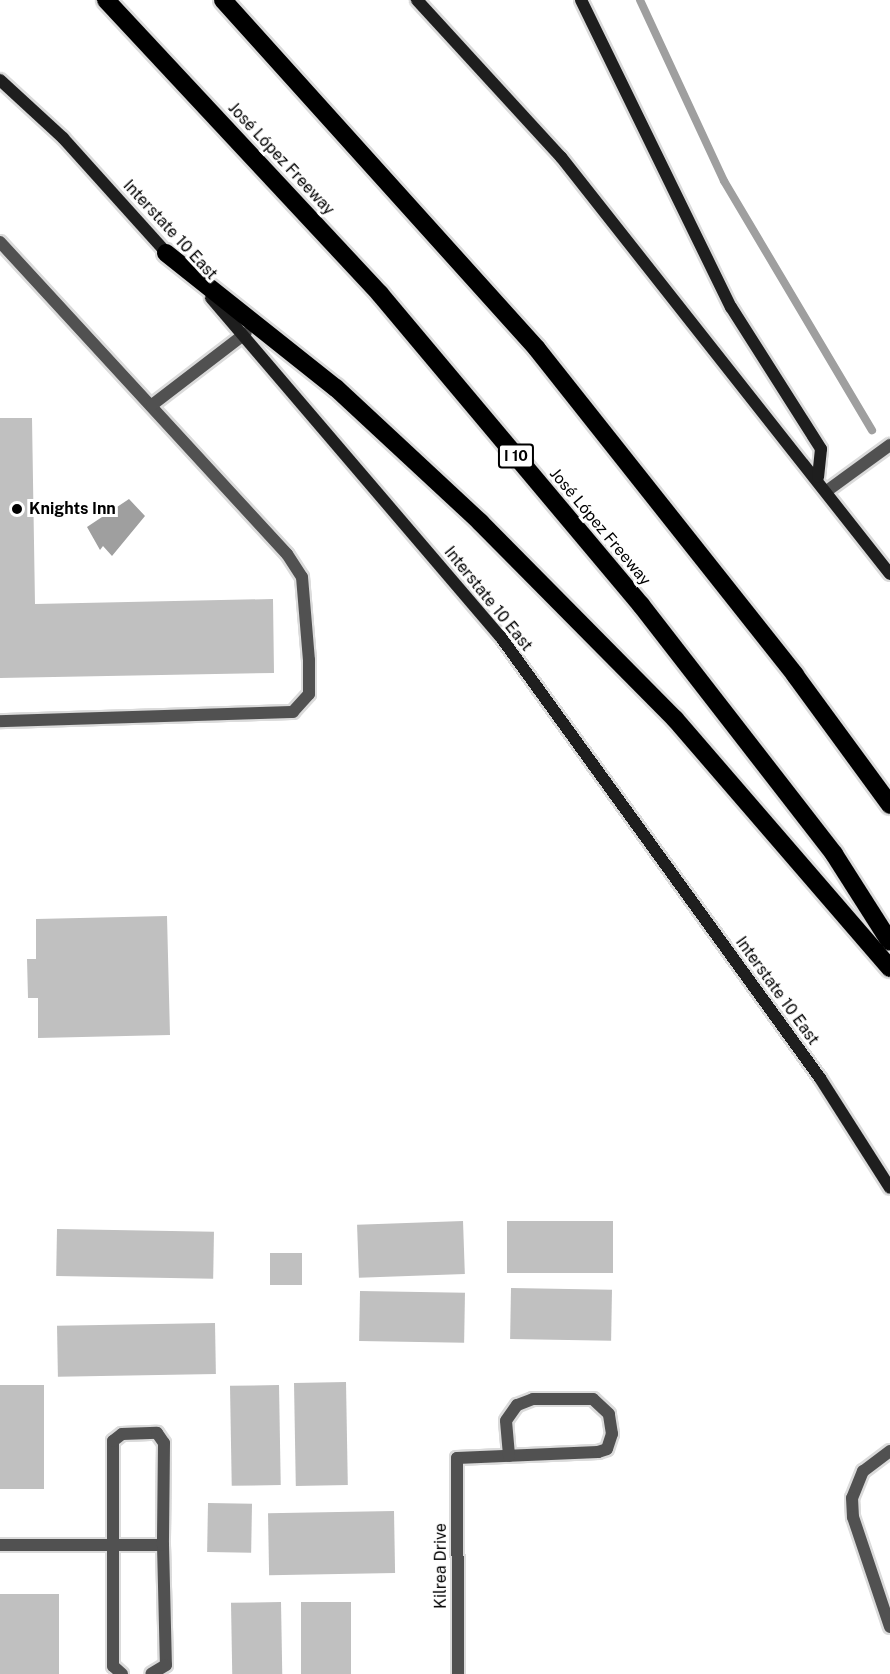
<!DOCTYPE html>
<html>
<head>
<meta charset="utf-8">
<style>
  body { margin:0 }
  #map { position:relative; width:890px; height:1674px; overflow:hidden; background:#fff; font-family:"Public Sans",sans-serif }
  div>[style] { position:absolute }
  .water>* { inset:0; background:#9f9f9f }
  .stream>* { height:8px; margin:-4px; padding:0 4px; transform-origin:4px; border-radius:4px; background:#9f9f9f }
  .building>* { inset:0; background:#c0c0c0; transform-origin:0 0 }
  .roads { filter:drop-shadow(2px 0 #dbdbdb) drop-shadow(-2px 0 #dbdbdb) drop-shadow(0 2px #dbdbdb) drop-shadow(0 -2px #dbdbdb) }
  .service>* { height:12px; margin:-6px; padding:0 6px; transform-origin:6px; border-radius:6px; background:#515151 }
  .minor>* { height:12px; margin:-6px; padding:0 6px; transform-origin:6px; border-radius:6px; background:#515151 }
  .secondary>* { height:12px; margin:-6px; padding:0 6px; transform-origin:6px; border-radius:6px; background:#1e1e1e }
  .motorway>* { height:18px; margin:-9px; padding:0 9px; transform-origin:9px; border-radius:9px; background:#000 }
  .dots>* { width:16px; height:16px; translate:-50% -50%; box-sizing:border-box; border:3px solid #fff; border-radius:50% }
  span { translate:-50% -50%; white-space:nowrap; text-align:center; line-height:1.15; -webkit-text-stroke:6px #fff; paint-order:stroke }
  .shield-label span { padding:2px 4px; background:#fff; border:2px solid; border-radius:4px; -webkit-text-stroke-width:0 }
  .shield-label { font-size:15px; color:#000; font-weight:700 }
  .street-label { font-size:16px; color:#000 }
  .poi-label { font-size:16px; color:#000; font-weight:700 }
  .left { translate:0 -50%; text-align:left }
</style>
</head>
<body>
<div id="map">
  <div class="water">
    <div style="clip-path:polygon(129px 499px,145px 516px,112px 556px,103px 546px,100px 550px,87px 527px)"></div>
  </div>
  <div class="stream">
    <div style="left:640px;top:0;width:200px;rotate:65.1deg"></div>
    <div style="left:724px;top:181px;width:290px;rotate:59.3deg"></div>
  </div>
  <div class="building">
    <div style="clip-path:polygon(0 418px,32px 418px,35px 604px,273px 599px,274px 673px,0 678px)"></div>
    <div style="clip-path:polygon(167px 916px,170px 1035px,38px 1038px,38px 998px,28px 998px,27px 959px,36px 959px,36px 919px)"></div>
    <div style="left:463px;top:1221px;width:53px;height:106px;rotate:88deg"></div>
    <div style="left:613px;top:1221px;width:52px;height:106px;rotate:90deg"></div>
    <div style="left:57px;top:1229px;width:157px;height:47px;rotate:1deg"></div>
    <div style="left:270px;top:1253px;width:32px;height:32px"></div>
    <div style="left:511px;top:1288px;width:101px;height:51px;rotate:1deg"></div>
    <div style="left:360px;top:1291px;width:105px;height:50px;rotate:1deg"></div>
    <div style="left:215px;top:1323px;width:51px;height:158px;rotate:89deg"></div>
    <div style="left:346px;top:1382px;width:103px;height:52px;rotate:89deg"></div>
    <div style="left:0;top:1385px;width:44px;height:104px"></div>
    <div style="left:279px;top:1385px;width:100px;height:49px;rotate:89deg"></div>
    <div style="left:208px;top:1503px;width:44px;height:49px;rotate:1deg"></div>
    <div style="left:394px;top:1511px;width:62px;height:126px;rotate:89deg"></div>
    <div style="left:0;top:1594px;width:59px;height:80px"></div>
    <div style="left:281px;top:1602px;width:72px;height:50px;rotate:89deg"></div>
    <div style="left:301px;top:1602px;width:50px;height:72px"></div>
  </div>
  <div class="roads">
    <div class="service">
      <div style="left:0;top:242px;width:424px;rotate:47.4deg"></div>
      <div style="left:287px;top:554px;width:27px;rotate:57deg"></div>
      <div style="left:302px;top:577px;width:83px;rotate:85.2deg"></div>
      <div style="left:309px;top:660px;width:34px;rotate:90deg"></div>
      <div style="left:309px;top:694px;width:24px;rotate:132deg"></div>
      <div style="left:293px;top:712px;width:293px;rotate:178.2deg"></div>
      <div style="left:152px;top:405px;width:118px;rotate:-37.5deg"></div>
      <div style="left:828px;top:490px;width:77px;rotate:-36deg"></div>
      <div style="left:890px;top:1451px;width:34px;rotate:143deg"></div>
      <div style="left:863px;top:1471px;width:29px;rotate:112deg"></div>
      <div style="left:852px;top:1498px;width:19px;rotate:87deg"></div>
      <div style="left:853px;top:1517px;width:116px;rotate:71.4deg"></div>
      <div style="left:457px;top:1458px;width:141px;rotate:-2.4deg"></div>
      <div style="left:598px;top:1452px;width:9px;rotate:-18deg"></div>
      <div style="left:607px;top:1449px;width:16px;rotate:-72deg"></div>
      <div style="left:612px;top:1434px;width:20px;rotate:-99deg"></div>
      <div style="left:609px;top:1414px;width:22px;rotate:-137deg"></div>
      <div style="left:593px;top:1399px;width:60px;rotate:180deg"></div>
      <div style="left:533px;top:1399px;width:17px;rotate:159deg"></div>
      <div style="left:517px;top:1405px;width:19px;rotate:125deg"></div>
      <div style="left:506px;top:1421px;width:35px;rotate:85deg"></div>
      <div style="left:0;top:1545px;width:163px"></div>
      <div style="left:163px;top:1545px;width:120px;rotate:88.6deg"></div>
      <div style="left:166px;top:1665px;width:17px;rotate:149deg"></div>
      <div style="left:122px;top:1674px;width:12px;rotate:-138deg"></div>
      <div style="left:113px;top:1666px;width:225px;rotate:-90deg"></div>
      <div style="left:113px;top:1441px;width:11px;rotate:-38deg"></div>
      <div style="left:122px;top:1434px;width:35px;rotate:-2deg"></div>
      <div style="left:157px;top:1433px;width:12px;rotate:55deg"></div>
      <div style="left:164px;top:1443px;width:102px;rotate:90.6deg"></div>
    </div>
    <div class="minor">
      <div style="left:457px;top:1458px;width:216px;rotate:89.7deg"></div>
    </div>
    <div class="secondary">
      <div style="left:417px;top:0;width:213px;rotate:47.5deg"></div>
      <div style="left:561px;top:157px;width:531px;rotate:51.73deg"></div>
      <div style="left:581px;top:0;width:342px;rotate:64deg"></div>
      <div style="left:731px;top:307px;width:168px;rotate:57.6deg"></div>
      <div style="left:821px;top:449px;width:28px;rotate:96deg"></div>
      <div style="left:0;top:80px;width:86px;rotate:42.6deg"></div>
      <div style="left:63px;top:138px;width:161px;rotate:48deg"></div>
      <div style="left:211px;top:298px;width:445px;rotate:49.5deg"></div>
      <div style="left:500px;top:636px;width:546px;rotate:54.1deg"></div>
      <div style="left:820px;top:1078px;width:130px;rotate:57.5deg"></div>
    </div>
    <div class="motorway">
      <div style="left:106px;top:0;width:402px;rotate:47deg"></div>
      <div style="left:380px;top:294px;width:406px;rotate:50deg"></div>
      <div style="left:641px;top:605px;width:315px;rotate:52.2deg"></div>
      <div style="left:834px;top:854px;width:104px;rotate:57.5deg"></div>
      <div style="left:223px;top:0;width:469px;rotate:48deg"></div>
      <div style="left:537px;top:349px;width:416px;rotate:51.6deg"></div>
      <div style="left:795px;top:675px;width:161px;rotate:53.8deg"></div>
      <div style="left:166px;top:253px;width:217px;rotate:38.5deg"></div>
      <div style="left:336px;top:388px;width:197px;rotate:42.9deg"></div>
      <div style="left:480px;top:522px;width:277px;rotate:45.3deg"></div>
      <div style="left:675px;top:719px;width:329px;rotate:49.2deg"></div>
    </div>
  </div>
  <div class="dots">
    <div style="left:17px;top:509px;background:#000"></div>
  </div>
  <div class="shield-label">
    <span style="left:516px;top:456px">I 10</span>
  </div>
  <div class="street-label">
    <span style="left:281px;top:159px;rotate:47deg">José López Freeway</span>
    <span style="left:170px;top:230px;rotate:47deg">Interstate 10 East</span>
    <span style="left:600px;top:527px;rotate:50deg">José López Freeway</span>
    <span style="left:488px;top:599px;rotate:51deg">Interstate 10 East</span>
    <span style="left:777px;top:991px;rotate:54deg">Interstate 10 East</span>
    <span style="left:441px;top:1566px;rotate:-90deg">Kilrea Drive</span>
  </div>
  <div class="poi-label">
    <span class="left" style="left:29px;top:509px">Knights Inn</span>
  </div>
</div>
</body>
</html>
